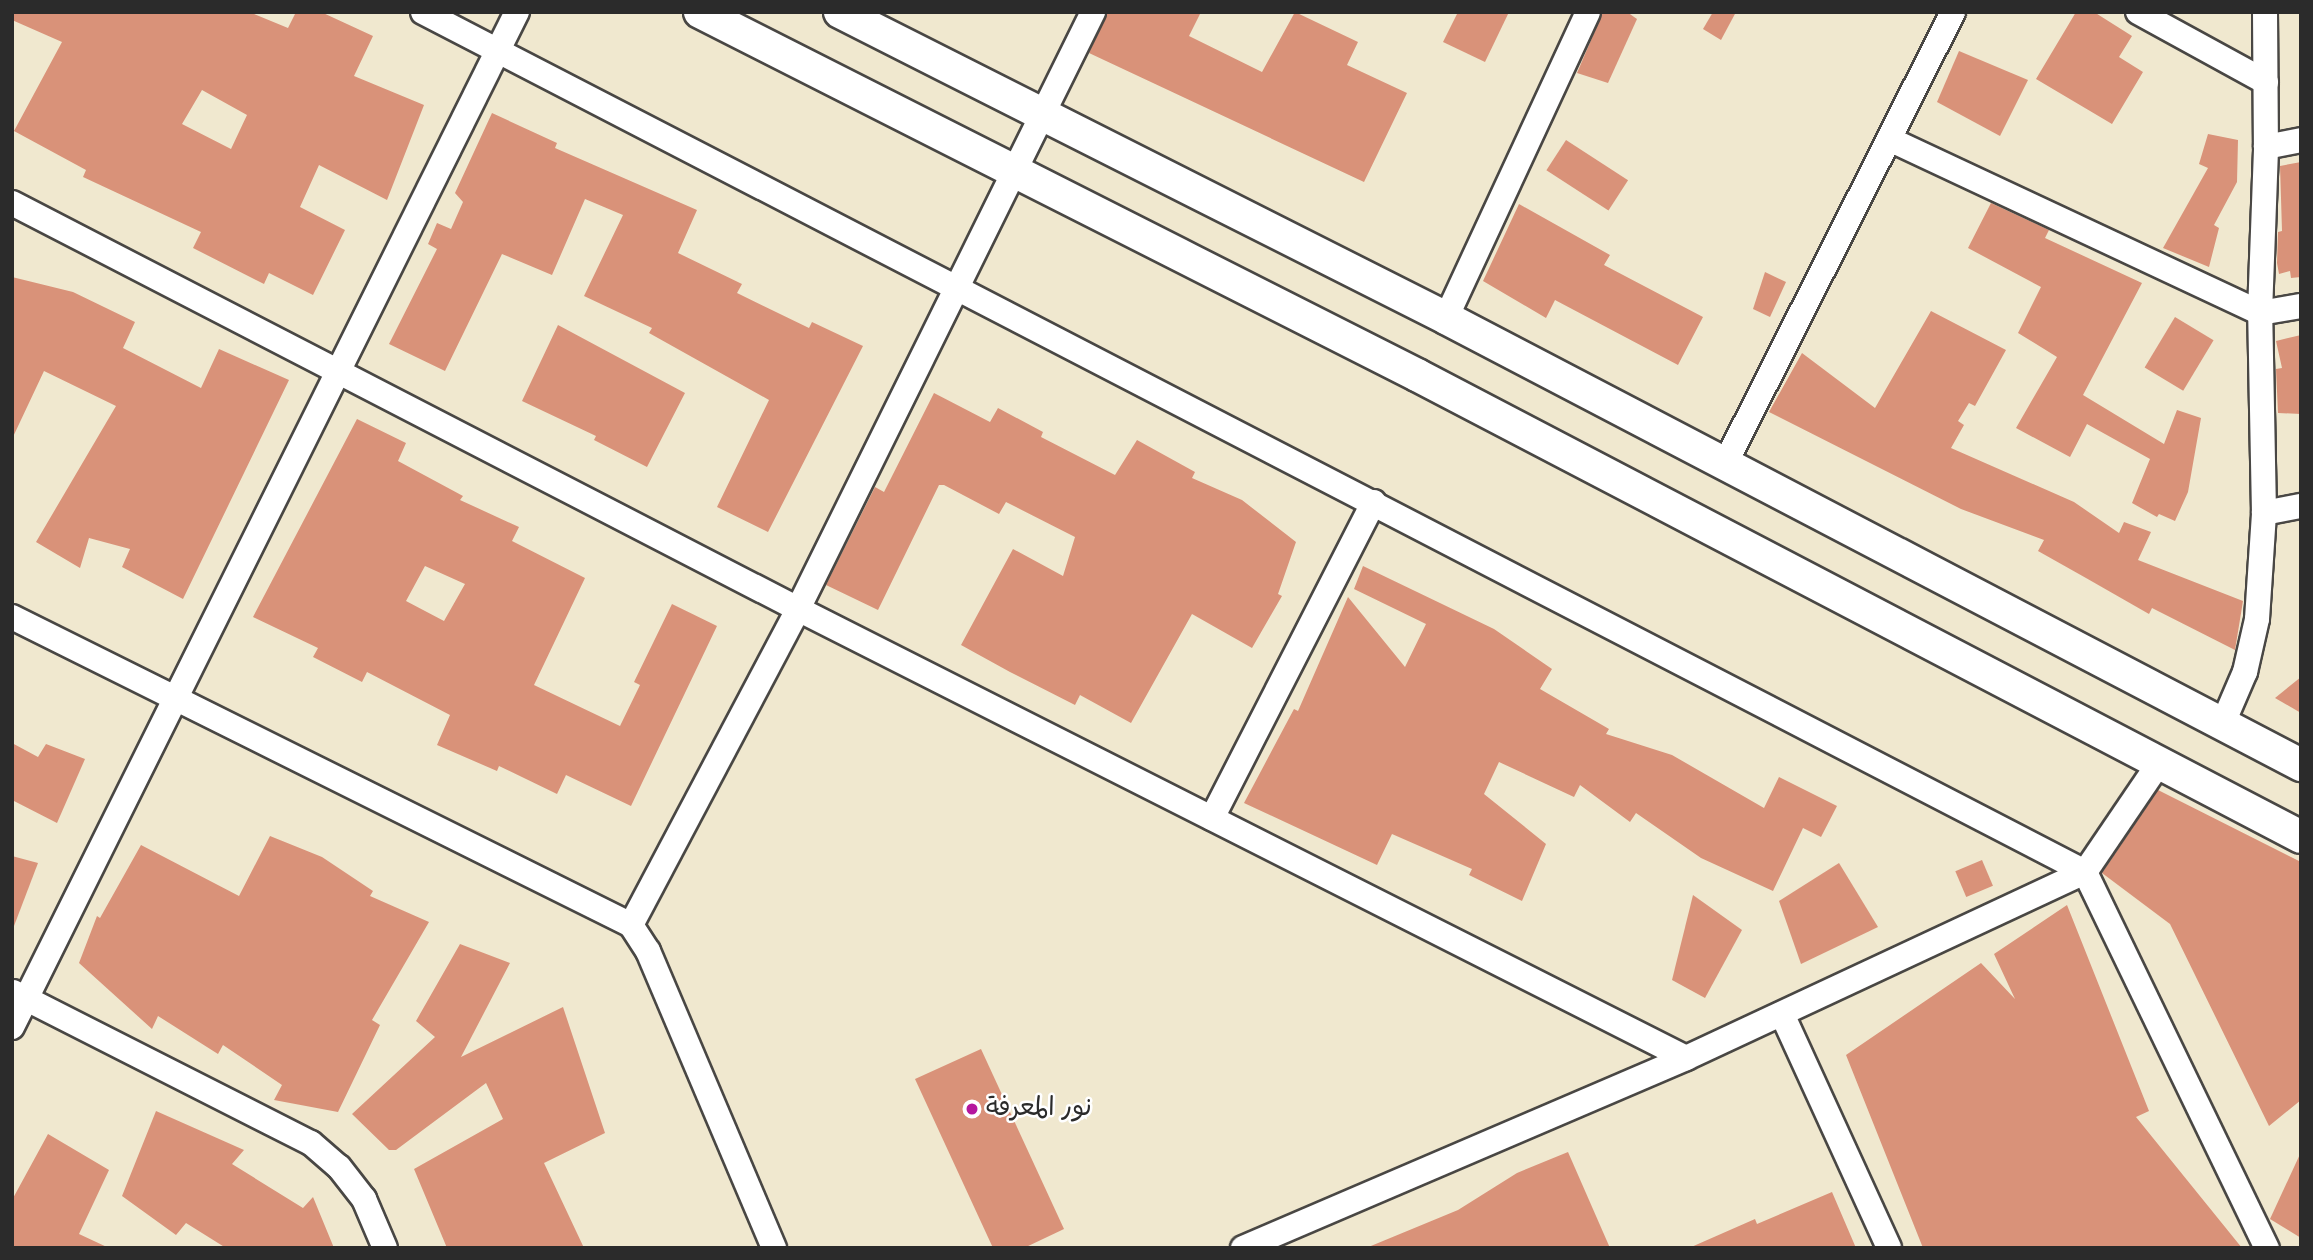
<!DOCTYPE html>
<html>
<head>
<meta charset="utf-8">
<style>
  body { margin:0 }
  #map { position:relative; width:2313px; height:1260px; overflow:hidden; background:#f0e8cf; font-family:Mynerve,"Playpen Sans Arabic",sans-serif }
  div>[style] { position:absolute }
  .building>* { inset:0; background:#d99279; transform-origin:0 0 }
  .roads { filter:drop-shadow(2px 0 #494744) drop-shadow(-2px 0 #494744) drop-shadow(0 2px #494744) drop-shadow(0 -2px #494744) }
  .minor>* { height:24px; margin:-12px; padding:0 12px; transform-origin:12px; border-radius:12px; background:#fff }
  .major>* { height:32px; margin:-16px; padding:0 16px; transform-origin:16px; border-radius:16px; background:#fff }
  .dots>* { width:19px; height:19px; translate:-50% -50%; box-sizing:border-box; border:4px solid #fff; border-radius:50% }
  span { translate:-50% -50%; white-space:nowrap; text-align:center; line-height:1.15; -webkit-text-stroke:5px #fff; paint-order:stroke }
  .poi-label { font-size:26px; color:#2b2b2b }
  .left { translate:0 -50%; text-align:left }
  .frame { position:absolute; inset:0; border:14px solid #2b2b2b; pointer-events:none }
</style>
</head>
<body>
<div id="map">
  <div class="building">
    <div style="clip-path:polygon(evenodd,12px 12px,249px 12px,288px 28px,296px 12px,321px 12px,373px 36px,354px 76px,424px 105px,387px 200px,319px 165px,300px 207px,345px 230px,313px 295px,269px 273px,264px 284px,193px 248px,201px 232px,83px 177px,86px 170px,14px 131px,62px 42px,12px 20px,12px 12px,202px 90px,247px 115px,231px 149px,182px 124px,202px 90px)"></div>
    <div style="clip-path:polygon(1108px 12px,1201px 12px,1189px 36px,1262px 72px,1295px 12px,1358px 42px,1347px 65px,1407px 93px,1364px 182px,1089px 53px)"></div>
    <div style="clip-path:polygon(1458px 12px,1509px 12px,1485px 62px,1443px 42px)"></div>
    <div style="clip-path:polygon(1603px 12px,1627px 12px,1637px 19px,1608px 83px,1577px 73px)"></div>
    <div style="clip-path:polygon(1713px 12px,1736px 12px,1721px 40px,1703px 29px)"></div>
    <div style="clip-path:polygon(2076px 12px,2094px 12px,2132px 36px,2119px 57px,2143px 72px,2112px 124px,2036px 79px)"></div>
    <div style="clip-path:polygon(1959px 51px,2028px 80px,2000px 136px,1937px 102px)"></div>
    <div style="clip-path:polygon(492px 113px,557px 143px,555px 148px,697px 210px,678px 253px,742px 284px,737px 293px,809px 328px,812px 322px,863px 346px,768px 532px,717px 507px,769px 400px,649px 333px,652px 328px,584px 296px,623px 215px,585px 199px,552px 275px,502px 254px,445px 371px,389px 344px,437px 249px,428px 244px,437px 223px,451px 229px,463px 202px,455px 193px)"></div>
    <div style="clip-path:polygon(2208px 134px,2238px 140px,2237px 182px,2214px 225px,2219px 228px,2209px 267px,2163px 248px,2208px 168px,2199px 164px)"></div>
    <div style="left:1566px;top:140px;width:74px;height:36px;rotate:33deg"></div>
    <div style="clip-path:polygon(2301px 162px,2301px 277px,2291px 278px,2290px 271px,2279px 274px,2277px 263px,2278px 232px,2282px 231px,2280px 166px)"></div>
    <div style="clip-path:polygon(1991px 203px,2049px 230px,2045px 238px,2142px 283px,2083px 395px,2164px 444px,2177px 410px,2201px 418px,2188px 492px,2175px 521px,2159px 514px,2157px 517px,2132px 503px,2150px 459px,2087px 424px,2070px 457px,2016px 428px,2057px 357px,2018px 333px,2041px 287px,1968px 248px)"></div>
    <div style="clip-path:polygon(1519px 204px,1610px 255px,1604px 265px,1703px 317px,1678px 365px,1555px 300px,1546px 318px,1483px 281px)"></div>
    <div style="clip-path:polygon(1765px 272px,1786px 282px,1770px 317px,1753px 309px)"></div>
    <div style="clip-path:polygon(12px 277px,73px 292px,135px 322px,123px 348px,201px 388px,219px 349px,289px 380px,183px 599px,122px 567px,130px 549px,89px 538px,80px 568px,36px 542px,116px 406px,44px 371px,12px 439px)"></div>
    <div style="clip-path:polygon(1931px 311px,2006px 350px,1975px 406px,1969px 403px,1958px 421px,1964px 425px,1951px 448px,2074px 502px,2119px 533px,2124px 522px,2151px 532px,2138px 560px,2243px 601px,2235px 650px,2152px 608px,2149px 614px,2086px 578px,2038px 551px,2044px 540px,1961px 509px,1769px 412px,1802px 353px,1875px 408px)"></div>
    <div style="left:2175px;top:317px;width:45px;height:59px;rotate:31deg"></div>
    <div style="clip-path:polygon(558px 325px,685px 393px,647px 467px,594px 440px,596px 436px,522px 401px)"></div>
    <div style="clip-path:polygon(2301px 335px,2301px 414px,2278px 413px,2276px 369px,2282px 368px,2276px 341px)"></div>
    <div style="clip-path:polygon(934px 393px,990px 422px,998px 408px,1043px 432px,1041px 437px,1115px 475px,1137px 440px,1195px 472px,1192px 478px,1242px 500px,1296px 542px,1278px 594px,1282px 596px,1252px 648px,1192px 614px,1131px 723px,1080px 695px,1075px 705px,1010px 672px,961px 645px,1013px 549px,1063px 576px,1075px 537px,1006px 502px,999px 514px,944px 485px,939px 485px,878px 610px,826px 585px,875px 487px,884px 492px)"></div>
    <div style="clip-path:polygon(evenodd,357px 419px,406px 443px,398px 461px,463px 496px,460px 500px,519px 527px,512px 541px,585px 578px,534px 685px,620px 726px,640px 685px,634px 682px,672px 604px,717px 626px,631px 806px,566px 775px,557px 794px,499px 766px,497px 771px,437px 745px,450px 715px,367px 672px,362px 682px,313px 657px,318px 648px,253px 617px,357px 419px,425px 566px,465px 584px,444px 621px,406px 601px,425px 566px)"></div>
    <div style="clip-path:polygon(1363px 566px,1494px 629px,1552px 669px,1540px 689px,1609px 729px,1606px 734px,1672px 755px,1764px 808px,1779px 777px,1837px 806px,1821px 837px,1803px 828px,1773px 891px,1701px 858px,1636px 813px,1630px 822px,1580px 785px,1574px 797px,1499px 762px,1484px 794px,1546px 844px,1522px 901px,1469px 875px,1472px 869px,1392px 834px,1377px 865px,1244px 803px,1294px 709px,1298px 711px,1348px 597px,1405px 667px,1426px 624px,1354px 589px)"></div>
    <div style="clip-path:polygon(2301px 677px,2301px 713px,2275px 698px)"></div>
    <div style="clip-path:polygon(12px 743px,38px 757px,46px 744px,85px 759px,57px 823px,12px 800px)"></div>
    <div style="clip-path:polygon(2158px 790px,2301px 862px,2301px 1100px,2269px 1126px,2170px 924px,2102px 873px)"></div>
    <div style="clip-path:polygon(270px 836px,322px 857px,373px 891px,370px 896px,429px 922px,372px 1020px,380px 1025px,338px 1112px,274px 1100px,282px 1085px,223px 1045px,218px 1054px,158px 1016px,152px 1029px,79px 963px,97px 916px,100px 918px,141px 845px,239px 896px)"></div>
    <div style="clip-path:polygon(12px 856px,38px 863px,14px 926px,12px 925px)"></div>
    <div style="left:1982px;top:860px;width:28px;height:29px;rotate:67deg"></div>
    <div style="clip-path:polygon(1839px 863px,1878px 927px,1801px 964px,1779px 901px)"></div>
    <div style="clip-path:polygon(1693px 895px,1742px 930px,1705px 998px,1672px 980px)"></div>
    <div style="clip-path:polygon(2067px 905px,2149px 1111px,2136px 1117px,2242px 1248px,1923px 1248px,1846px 1055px,1981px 963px,2015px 999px,1994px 954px)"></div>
    <div style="clip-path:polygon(460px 944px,510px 963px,461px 1057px,563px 1007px,605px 1133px,544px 1163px,584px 1248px,447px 1248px,414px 1169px,503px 1119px,486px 1083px,396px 1150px,389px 1150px,352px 1114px,435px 1037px,416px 1021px)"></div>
    <div style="clip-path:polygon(981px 1049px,1064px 1229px,1024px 1248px,993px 1248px,915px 1079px)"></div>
    <div style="clip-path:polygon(156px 1111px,244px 1150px,232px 1164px,303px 1208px,313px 1197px,334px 1248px,226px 1248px,186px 1223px,176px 1235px,122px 1196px)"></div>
    <div style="clip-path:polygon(48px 1134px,109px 1170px,79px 1234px,109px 1248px,12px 1248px,12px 1200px)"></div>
    <div style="clip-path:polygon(1568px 1152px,1610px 1248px,1366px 1248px,1458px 1210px,1517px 1173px)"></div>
    <div style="clip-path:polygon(2301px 1152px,2301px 1238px,2270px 1219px)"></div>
    <div style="clip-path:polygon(1832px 1192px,1856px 1248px,1689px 1248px,1755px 1219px,1757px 1224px)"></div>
  </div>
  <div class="roads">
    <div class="minor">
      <div style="left:423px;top:12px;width:1871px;rotate:27.36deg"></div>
      <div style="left:2085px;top:872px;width:418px;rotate:64.2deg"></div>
      <div style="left:2138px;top:12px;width:146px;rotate:28.7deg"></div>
      <div style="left:2265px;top:12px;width:135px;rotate:89.6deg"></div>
      <div style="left:1889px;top:139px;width:410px;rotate:25.1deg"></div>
      <div style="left:2260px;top:313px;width:42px;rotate:-9.7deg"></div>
      <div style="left:12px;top:203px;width:885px;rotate:27.32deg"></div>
      <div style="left:798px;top:609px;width:995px;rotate:26.82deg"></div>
      <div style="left:1446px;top:318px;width:337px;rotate:-65.1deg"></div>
      <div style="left:1725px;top:464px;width:506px;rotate:-63.23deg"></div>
      <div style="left:2264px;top:513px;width:38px;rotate:-11deg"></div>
      <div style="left:12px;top:617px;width:691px;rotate:26.45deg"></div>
      <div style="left:631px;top:925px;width:31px;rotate:57deg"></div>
      <div style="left:648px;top:951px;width:323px;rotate:67deg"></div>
      <div style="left:2223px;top:723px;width:56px;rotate:-66.7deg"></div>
      <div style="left:2245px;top:672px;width:54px;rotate:-77.2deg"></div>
      <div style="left:2257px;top:619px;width:106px;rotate:-86.2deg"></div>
      <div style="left:2264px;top:513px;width:200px;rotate:-91.1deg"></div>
      <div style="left:2260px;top:313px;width:166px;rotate:-87.9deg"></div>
      <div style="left:2266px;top:147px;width:36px;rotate:-11deg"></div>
      <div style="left:1212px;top:818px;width:355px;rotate:-62.9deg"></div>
      <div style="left:631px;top:925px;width:357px;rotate:-62.1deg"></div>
      <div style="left:798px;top:609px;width:666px;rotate:-63.7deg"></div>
      <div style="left:13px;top:992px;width:334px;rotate:26.9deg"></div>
      <div style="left:311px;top:1143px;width:37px;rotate:41deg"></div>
      <div style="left:339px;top:1167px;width:41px;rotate:52deg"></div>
      <div style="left:364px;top:1199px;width:53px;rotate:66.8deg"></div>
      <div style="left:1782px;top:1014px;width:257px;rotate:65.4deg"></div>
      <div style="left:12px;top:1027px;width:1134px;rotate:-63.55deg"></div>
      <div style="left:1243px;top:1248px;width:482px;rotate:-23.2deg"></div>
      <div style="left:1686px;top:1058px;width:440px;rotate:-25deg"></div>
      <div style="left:2085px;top:872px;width:135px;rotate:-55.8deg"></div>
    </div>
    <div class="major">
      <div style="left:700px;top:12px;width:804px;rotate:26.85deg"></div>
      <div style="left:1417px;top:375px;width:997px;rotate:27.59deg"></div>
      <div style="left:840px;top:12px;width:679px;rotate:26.79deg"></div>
      <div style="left:1446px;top:318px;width:965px;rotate:27.6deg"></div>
    </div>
  </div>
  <div class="dots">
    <div style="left:972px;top:1109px;background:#b5179e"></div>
  </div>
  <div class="poi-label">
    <span class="left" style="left:986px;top:1109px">نور المعرفة</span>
  </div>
  <div class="frame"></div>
</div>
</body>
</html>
